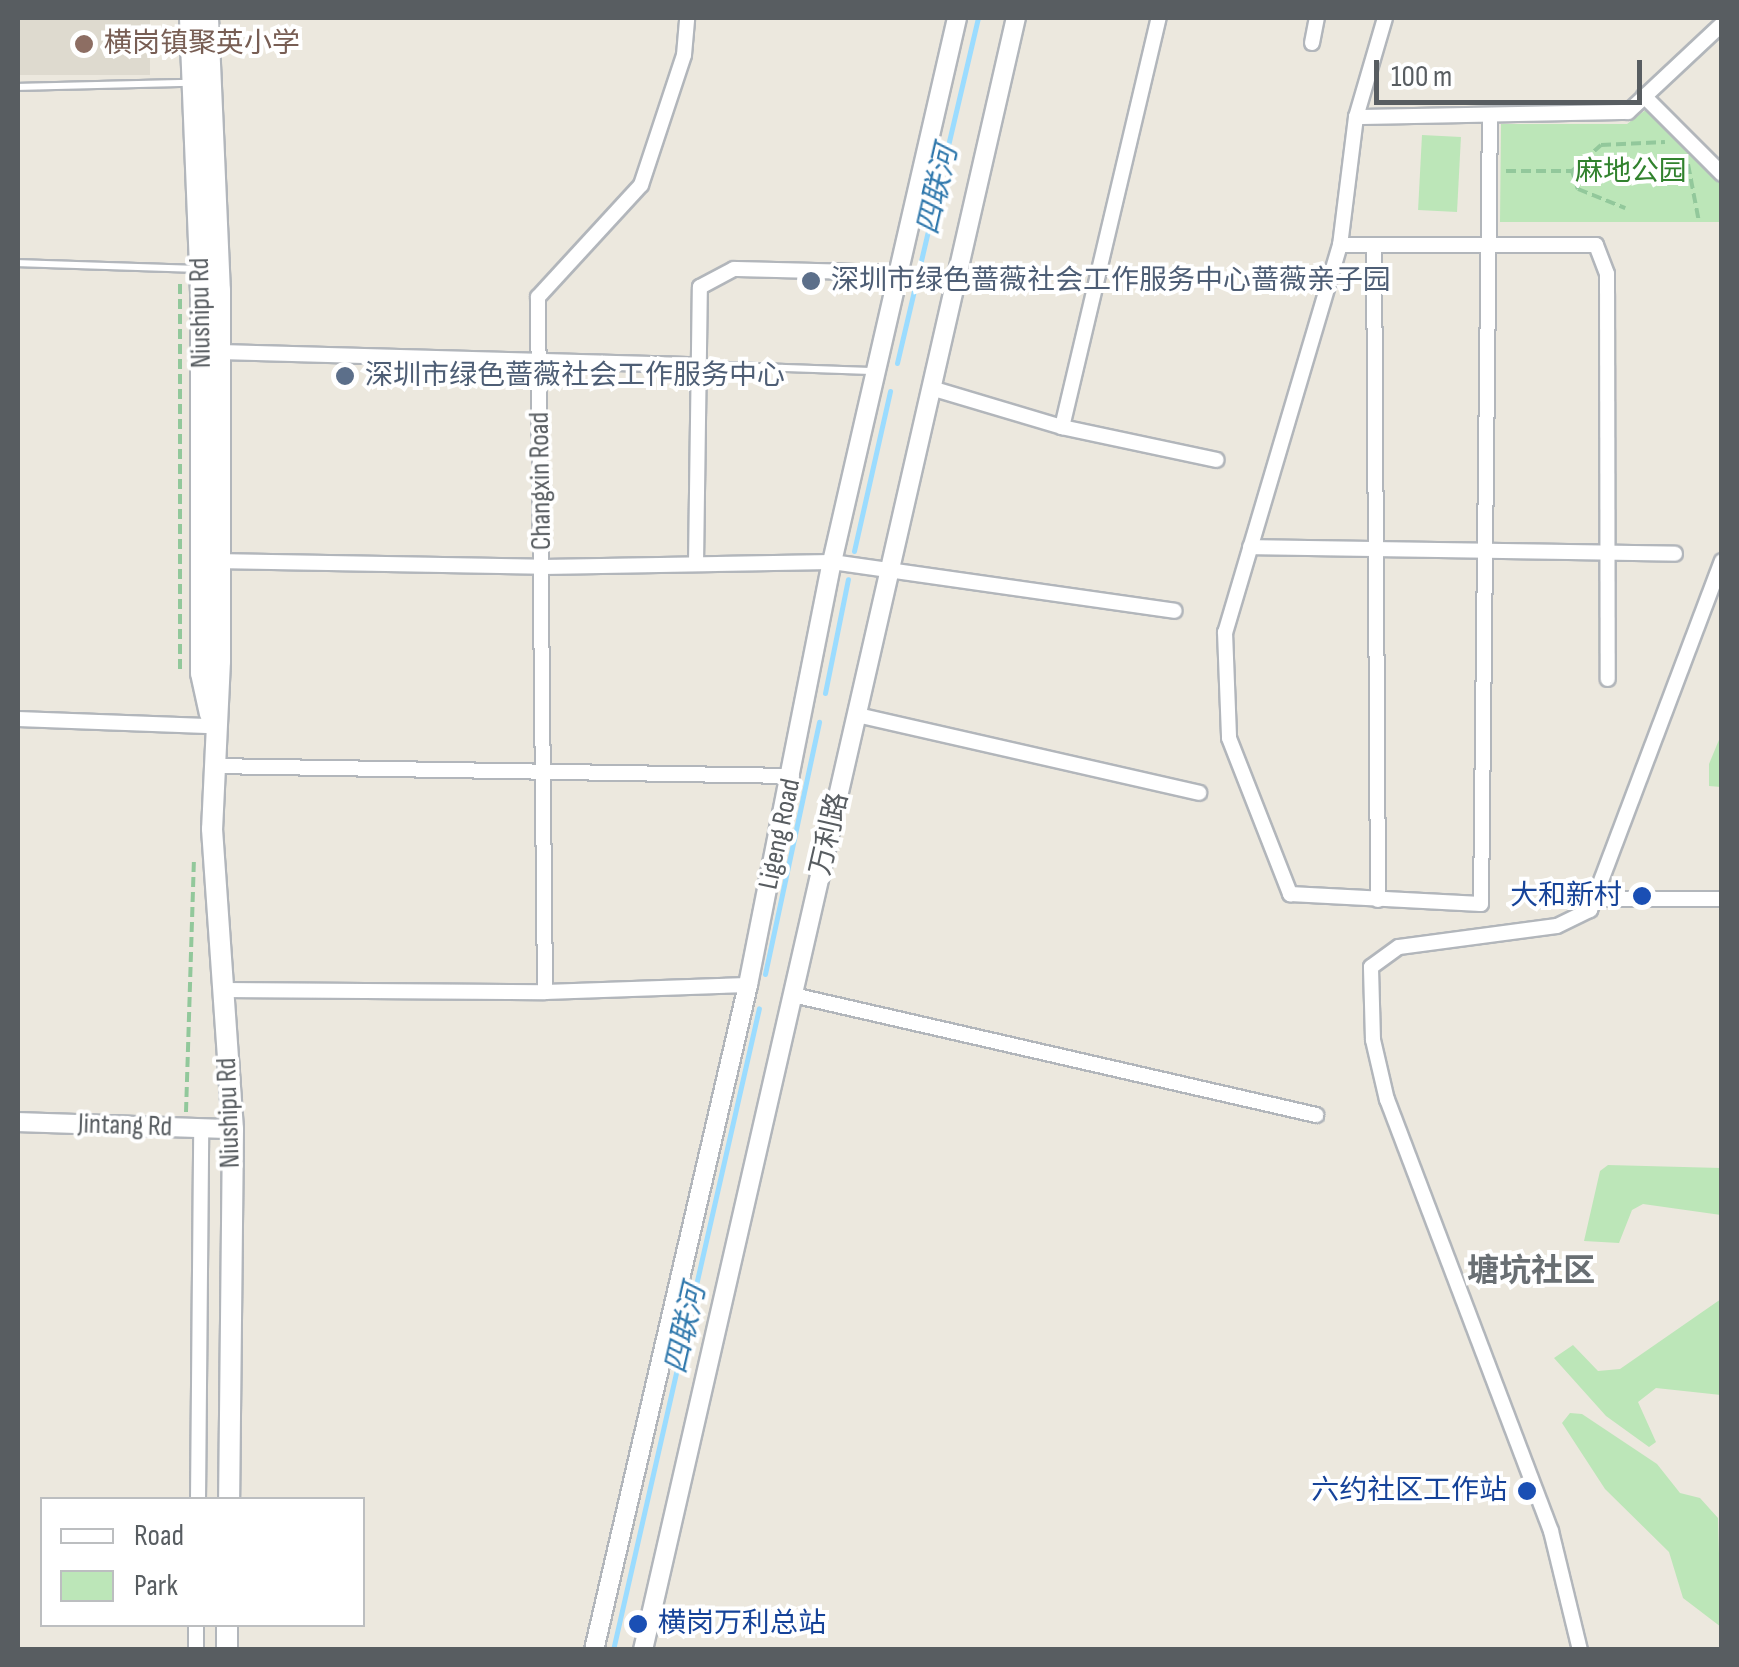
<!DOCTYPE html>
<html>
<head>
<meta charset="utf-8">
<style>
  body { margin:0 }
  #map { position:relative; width:1739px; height:1667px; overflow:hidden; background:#ece8de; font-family:"Sofia Sans Condensed","Noto Sans SC",sans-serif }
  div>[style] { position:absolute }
  .education>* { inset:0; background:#dedacf; transform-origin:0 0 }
  .green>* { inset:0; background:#bce6b8; transform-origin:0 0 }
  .stream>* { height:5px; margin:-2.5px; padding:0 2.5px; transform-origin:2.5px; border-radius:2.5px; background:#9bdcff }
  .path>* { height:4px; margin-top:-2px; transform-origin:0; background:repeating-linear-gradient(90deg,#92c89b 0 10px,transparent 0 15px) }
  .roads { filter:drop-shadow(2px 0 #b2b6bb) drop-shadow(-2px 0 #b2b6bb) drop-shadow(0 2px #b2b6bb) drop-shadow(0 -2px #b2b6bb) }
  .service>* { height:6px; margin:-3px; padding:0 3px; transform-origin:3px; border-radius:3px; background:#fff }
  .minor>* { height:14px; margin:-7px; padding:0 7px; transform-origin:7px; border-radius:7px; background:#fff }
  .tertiary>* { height:18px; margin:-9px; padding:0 9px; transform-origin:9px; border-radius:9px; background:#fff }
  .secondary>* { height:20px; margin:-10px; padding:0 10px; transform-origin:10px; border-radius:10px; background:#fff }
  .dots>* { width:28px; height:28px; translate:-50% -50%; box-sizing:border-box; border:5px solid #fff; border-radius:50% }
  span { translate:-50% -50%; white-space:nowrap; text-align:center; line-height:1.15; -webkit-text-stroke:8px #fff; paint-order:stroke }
  .education-label { font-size:28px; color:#785e54 }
  .left { translate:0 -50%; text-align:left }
  .park-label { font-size:28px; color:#31822e }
  .service-label { font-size:28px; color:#4e5e75 }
  .street-label { font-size:28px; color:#585d61 }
  .transit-label { font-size:28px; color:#164399 }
  .right { translate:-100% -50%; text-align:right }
  .water-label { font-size:30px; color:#3179ad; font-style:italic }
  .quarter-label { font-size:32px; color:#696f73; font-weight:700 }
  .frame { position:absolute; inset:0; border:20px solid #585d61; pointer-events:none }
  .legend { position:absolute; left:40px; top:1497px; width:325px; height:130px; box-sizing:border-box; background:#fff; border:2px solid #bcbec0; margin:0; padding:12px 18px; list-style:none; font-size:30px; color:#585d61 }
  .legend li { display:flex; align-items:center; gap:20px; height:50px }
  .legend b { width:50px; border:2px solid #bcbec0 }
  .scale { position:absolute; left:1374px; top:60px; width:268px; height:45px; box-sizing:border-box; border:5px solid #585d61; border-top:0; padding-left:12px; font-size:30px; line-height:35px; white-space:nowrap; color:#585d61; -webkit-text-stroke:8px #fff; paint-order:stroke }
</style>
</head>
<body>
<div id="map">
  <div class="education">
    <div style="left:18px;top:18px;width:132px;height:57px"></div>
  </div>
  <div class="green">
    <div style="clip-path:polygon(1647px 109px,1721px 184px,1721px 222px,1500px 222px,1501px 124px,1627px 124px)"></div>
    <div style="left:1422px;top:135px;width:39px;height:75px;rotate:3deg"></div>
    <div style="clip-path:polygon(1721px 735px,1721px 787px,1709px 786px,1709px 764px)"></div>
    <div style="clip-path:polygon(1608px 1165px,1721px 1168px,1721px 1215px,1643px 1204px,1632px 1210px,1619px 1243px,1584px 1241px,1600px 1171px)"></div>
    <div style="clip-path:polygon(1721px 1299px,1721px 1395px,1656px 1388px,1638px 1402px,1656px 1442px,1649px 1447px,1606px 1416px,1554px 1358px,1573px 1345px,1598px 1371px,1620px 1369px)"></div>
    <div style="clip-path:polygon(1570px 1413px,1582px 1414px,1657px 1464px,1680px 1493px,1700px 1498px,1718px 1518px,1721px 1627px,1683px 1598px,1669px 1552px,1605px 1489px,1562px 1423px)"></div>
  </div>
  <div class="stream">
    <div style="left:897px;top:363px;width:354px;rotate:-76.8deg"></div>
    <div style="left:854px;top:551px;width:164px;rotate:-77.3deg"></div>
    <div style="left:825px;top:693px;width:116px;rotate:-78.6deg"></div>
    <div style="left:765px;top:974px;width:258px;rotate:-77.9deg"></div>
    <div style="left:613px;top:1650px;width:658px;rotate:-77.19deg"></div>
  </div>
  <div class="path">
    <div style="left:1688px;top:164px;width:59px;rotate:79.3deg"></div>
    <div style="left:1506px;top:171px;width:66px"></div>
    <div style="left:1572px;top:171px;width:39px;rotate:-42deg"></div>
    <div style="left:1601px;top:145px;width:64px;rotate:-2.7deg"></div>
    <div style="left:1572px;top:171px;width:19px;rotate:72deg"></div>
    <div style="left:1578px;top:189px;width:51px;rotate:22deg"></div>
    <div style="left:180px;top:284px;width:387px;rotate:90deg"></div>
    <div style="left:186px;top:1112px;width:255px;rotate:-88.2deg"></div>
  </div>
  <div class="roads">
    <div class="service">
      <div style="left:18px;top:87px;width:169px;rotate:-1.4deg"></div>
      <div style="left:18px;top:263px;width:178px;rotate:1.9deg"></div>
      <div style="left:699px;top:365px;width:172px;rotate:2deg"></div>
    </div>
    <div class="minor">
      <div style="left:1385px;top:18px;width:103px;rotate:106.3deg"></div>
      <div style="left:1356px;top:117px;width:129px;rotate:97.1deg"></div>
      <div style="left:1340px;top:245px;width:404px;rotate:106.5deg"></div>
      <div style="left:1225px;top:632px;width:106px;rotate:87.8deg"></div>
      <div style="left:1229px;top:738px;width:168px;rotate:68.6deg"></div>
      <div style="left:1290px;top:894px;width:191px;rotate:3deg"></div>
      <div style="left:1481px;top:904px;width:789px;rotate:-89.35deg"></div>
      <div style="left:1312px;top:43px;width:25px;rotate:-79deg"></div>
      <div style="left:1644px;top:96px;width:110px;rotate:45deg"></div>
      <div style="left:1356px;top:117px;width:272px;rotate:-1.1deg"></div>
      <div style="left:1628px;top:112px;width:129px;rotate:-43.1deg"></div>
      <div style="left:1340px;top:245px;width:256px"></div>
      <div style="left:1596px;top:245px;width:31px;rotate:69deg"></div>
      <div style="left:1607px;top:274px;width:405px;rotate:89.9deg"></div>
      <div style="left:1374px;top:245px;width:655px;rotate:89.65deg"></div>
      <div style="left:220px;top:352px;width:477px;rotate:1.6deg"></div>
      <div style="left:931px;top:388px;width:137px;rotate:16.6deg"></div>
      <div style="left:1062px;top:427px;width:158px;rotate:12deg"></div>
      <div style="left:1062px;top:427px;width:420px;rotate:-76.7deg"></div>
      <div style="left:1250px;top:547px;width:425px;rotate:0.9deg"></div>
      <div style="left:214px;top:561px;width:329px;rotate:1deg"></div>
      <div style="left:543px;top:567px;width:289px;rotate:-1deg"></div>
      <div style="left:832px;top:562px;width:346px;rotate:8.1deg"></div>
      <div style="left:696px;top:564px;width:277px;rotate:-89.2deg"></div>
      <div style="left:700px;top:287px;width:38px;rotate:-28deg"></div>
      <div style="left:734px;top:269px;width:164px;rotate:1.4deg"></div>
      <div style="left:857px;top:715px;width:351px;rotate:12.8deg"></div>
      <div style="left:18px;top:719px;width:195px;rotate:2.1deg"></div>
      <div style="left:213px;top:766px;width:579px;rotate:0.99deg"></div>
      <div style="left:1598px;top:899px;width:124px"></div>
      <div style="left:222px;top:990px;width:323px;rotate:0.4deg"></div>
      <div style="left:545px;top:992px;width:203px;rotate:-2deg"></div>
      <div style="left:545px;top:992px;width:695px;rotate:-90.58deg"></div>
      <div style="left:538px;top:297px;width:152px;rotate:-47.4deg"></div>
      <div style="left:641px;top:185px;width:137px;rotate:-71.7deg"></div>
      <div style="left:684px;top:55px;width:37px;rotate:-85deg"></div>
      <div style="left:793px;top:995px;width:537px;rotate:12.92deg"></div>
      <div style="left:198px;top:1500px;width:372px;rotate:-89.5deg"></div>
      <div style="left:196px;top:1650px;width:26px;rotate:-90deg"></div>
      <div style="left:1580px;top:1650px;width:122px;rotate:-103.7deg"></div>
      <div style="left:1551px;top:1531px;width:461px;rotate:-110.8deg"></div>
      <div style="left:1387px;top:1100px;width:62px;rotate:-103.1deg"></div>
      <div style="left:1373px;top:1040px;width:73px;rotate:-91.6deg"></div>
      <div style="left:1371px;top:967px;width:34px;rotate:-36deg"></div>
      <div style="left:1399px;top:947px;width:159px;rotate:-7.6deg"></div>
      <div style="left:1557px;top:926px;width:37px;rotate:-26deg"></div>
      <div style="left:1590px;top:910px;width:373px;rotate:-69.3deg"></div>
    </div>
    <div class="tertiary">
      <div style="left:18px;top:1122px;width:215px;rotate:1.9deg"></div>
      <div style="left:594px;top:1650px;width:683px;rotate:-76.96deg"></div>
      <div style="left:748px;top:985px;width:431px;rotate:-78.8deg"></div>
      <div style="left:832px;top:562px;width:558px;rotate:-77.06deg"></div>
      <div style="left:643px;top:1650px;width:1674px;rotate:-77.13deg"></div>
    </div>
    <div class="secondary">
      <div style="left:190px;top:18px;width:274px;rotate:87.7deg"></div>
      <div style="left:201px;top:292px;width:381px;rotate:90deg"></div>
      <div style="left:201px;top:673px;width:42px;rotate:77.6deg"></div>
      <div style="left:208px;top:18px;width:272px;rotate:87.5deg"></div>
      <div style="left:220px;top:290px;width:371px;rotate:90deg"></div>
      <div style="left:220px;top:661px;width:168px;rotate:92.7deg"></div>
      <div style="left:212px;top:829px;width:301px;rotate:86deg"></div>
      <div style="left:233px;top:1129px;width:371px;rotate:90.6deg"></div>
      <div style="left:227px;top:1650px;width:26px;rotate:-90deg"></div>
    </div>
  </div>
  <div class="dots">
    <div style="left:84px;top:44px;background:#8d6e63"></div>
    <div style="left:811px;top:281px;background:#5c6f8a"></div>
    <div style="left:345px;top:376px;background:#5c6f8a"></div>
    <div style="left:1642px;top:896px;background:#1a4fb4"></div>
    <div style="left:1527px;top:1491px;background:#1a4fb4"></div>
    <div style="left:638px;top:1624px;background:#1a4fb4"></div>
  </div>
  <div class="education-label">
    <span class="left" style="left:104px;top:44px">横岗镇聚英小学</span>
  </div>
  <div class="park-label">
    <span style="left:1631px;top:172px">麻地公园</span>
  </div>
  <div class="service-label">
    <span class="left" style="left:831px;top:281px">深圳市绿色蔷薇社会工作服务中心蔷薇亲子园</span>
    <span class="left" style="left:365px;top:376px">深圳市绿色蔷薇社会工作服务中心</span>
  </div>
  <div class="street-label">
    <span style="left:201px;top:313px;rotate:-91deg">Niushipu Rd</span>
    <span style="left:541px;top:481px;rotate:-91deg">Changxin Road</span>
    <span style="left:780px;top:834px;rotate:-78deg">Ligeng Road</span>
    <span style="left:830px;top:834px;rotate:-77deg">万利路</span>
    <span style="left:229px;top:1113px;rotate:-92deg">Niushipu Rd</span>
    <span style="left:125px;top:1126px;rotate:2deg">Jintang Rd</span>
  </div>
  <div class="transit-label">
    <span class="right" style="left:1622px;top:896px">大和新村</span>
    <span class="right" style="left:1507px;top:1491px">六约社区工作站</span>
    <span class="left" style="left:658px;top:1624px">横岗万利总站</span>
  </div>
  <div class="water-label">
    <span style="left:938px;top:190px;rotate:-77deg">四联河</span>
    <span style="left:686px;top:1329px;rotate:-77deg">四联河</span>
  </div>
  <div class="quarter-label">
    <span style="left:1531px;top:1272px">塘坑社区</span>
  </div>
  <div class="frame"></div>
  <ul class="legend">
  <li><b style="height:12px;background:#fff"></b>Road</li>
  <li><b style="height:28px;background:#bce6b8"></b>Park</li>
  </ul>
  <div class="scale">100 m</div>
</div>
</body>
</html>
